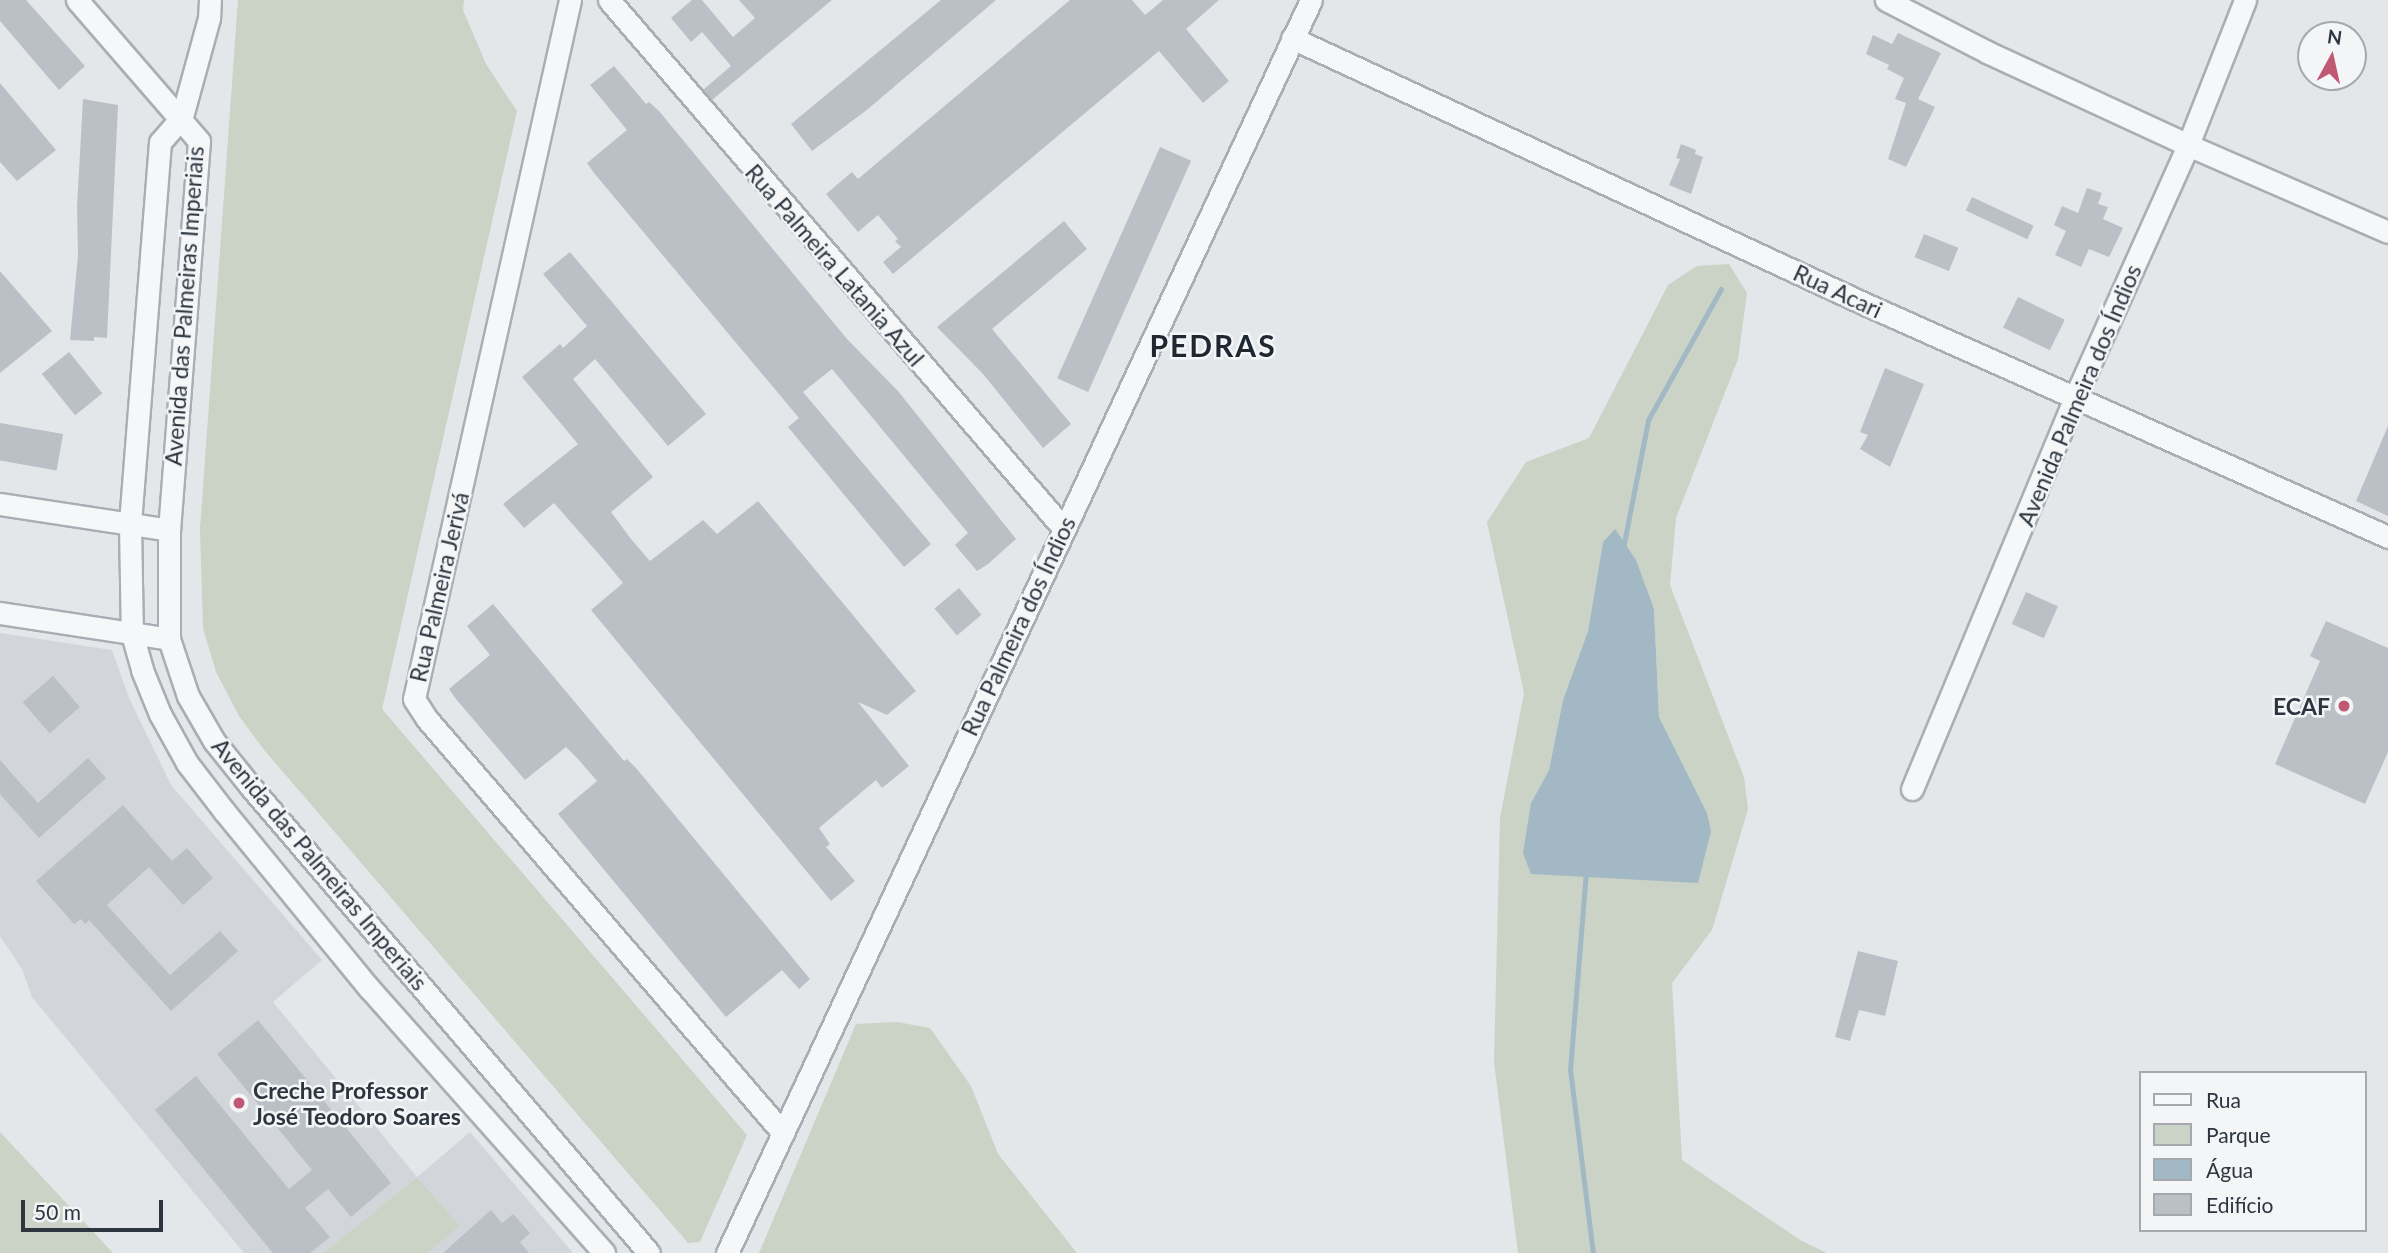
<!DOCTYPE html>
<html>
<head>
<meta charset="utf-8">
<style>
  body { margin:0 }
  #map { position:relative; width:2388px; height:1253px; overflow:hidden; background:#e3e7ea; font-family:Lato,sans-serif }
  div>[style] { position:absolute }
  .built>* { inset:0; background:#d2d6db }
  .green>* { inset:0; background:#cad3c5 }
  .water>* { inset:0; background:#a2b8c5 }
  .stream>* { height:5px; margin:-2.5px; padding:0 2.5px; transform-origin:2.5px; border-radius:2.5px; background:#a2b8c5 }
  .building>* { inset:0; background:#bbc0c6; transform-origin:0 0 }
  .roads { filter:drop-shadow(2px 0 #a9aeb4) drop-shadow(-2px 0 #a9aeb4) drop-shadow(0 2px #a9aeb4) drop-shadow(0 -2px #a9aeb4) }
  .minor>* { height:21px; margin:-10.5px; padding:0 10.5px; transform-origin:10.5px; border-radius:10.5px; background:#f6f7f8 }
  .dots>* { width:19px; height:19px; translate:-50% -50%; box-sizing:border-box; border:4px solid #f3f5f7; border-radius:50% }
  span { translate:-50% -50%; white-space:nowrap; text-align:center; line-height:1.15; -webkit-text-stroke:5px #f3f5f7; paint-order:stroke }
  .street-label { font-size:23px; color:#2d3640 }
  .poi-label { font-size:23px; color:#2d3640; font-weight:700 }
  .right { translate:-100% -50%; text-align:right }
  .left { translate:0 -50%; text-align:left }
  .district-label { font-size:30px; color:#1f2731; font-weight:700; letter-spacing:2px }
  .legend { position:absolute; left:2139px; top:1071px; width:228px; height:161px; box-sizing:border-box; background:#f3f5f7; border:2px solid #a4a9ae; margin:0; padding:9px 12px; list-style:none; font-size:21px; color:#2d3640 }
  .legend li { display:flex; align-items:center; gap:14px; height:35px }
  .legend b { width:35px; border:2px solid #a4a9ae }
  .north { position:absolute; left:2297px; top:21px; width:70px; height:70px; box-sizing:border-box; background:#f3f5f7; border:2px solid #a4a9ae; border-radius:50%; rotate:8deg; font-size:19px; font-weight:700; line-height:28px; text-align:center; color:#2d3640 }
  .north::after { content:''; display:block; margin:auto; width:24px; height:32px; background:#c05773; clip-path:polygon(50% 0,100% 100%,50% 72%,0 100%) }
  .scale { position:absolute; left:21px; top:1200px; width:142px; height:32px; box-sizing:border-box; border:4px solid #2d3640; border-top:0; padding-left:9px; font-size:21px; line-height:24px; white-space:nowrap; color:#2d3640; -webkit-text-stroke:5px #f3f5f7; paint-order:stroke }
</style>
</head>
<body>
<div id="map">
  <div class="built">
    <div style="clip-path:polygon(0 633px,112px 650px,129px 698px,171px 785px,322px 960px,273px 1002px,417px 1177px,470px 1132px,573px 1253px,427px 1253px,459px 1225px,417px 1177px,323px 1253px,244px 1253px,32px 997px,22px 969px,0 936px)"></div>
  </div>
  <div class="green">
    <div style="clip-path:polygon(238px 0,464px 0,463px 10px,486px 64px,517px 111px,382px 709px,747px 1135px,700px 1242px,688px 1243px,265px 751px,239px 716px,216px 672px,203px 628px,200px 529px)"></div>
    <div style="clip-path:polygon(evenodd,1729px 264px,1747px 293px,1738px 359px,1676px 518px,1670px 585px,1744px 777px,1748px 809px,1712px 930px,1672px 983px,1682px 1160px,1800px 1240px,1827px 1253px,1518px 1253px,1494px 1062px,1500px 818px,1524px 693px,1487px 522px,1526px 462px,1589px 438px,1668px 285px,1697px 266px,1729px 264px,1603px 542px,1654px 608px,1659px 717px,1707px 813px,1531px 803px,1549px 770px,1563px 700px,1588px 631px,1603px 542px)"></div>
    <div style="clip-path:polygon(897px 1022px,930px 1028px,971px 1086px,998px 1154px,1077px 1253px,759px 1253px,856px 1024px)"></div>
    <div style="clip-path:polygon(0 1132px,113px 1253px,0 1253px)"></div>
    <div style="clip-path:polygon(417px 1177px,460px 1226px,427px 1253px,323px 1253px)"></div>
  </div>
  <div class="water">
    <div style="clip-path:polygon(1615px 529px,1636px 560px,1654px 609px,1659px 717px,1707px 813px,1711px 831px,1698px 883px,1531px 874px,1523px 853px,1531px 803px,1549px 770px,1563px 700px,1588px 631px,1603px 542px)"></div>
  </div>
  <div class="stream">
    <div style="left:1623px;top:548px;width:130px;rotate:-78.9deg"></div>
    <div style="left:1648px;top:420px;width:150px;rotate:-60.9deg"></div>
    <div style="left:1586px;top:871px;width:199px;rotate:94.6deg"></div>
    <div style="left:1570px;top:1069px;width:185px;rotate:82.9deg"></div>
  </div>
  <div class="building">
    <div style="clip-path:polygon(0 0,26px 0,85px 66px,59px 90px,0 21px)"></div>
    <div style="clip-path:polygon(692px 0,702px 0,733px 37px,755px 18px,739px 0,832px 0,712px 100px,703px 90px,731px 66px,702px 32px,691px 42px,671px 18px)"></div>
    <div style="clip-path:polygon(941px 0,996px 0,868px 109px,812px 151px,791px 124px)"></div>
    <div style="clip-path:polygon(1070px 0,1132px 0,1145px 15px,1163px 0,1219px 0,1186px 29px,1229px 81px,1203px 103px,1159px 51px,893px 274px,883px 262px,901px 247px,895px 241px,898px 239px,878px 215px,858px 232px,826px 194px,852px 172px,858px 179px)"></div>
    <div style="clip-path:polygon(1898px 33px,1941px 53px,1918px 99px,1935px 107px,1906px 167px,1888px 159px,1906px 103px,1895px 99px,1904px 78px,1887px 69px,1889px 65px,1866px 54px,1873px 35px,1892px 44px)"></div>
    <div style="clip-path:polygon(614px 66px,646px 104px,649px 102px,659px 111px,847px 339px,898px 391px,1016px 539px,988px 564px,977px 571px,955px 545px,968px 533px,832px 369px,803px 392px,931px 544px,904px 567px,788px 427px,799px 418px,594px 173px,587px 163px,627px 130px,590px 85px)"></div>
    <div style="clip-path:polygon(0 83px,56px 150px,17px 181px,0 162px)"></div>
    <div style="clip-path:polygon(83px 99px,118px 105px,107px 338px,94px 337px,94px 341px,70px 340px,78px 255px,77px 207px)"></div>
    <div style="clip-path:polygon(1681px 144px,1696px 150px,1695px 154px,1703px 157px,1691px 194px,1669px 185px,1680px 159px,1676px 158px)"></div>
    <div style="left:1160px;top:147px;width:34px;height:253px;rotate:24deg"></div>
    <div style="clip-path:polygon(2087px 188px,2102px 193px,2098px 204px,2108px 207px,2103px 219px,2123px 228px,2109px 257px,2089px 249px,2081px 267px,2055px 255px,2066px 231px,2054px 225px,2062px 206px,2078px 213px)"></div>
    <div style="left:1972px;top:197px;width:68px;height:15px;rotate:25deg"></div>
    <div style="clip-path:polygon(1064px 221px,1087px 249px,992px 329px,1071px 424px,1043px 448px,983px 374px,937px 327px)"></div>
    <div style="left:1924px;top:234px;width:37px;height:25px;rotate:22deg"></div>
    <div style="clip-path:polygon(570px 252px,706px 414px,668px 446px,595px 359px,573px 379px,653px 477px,611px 512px,631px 539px,650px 561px,703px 520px,717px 534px,758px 501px,916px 691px,887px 715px,858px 702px,909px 766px,882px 788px,876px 780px,819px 828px,830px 844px,826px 847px,855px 881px,831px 901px,591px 610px,623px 583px,604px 560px,554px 503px,524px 528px,503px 504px,578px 444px,522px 377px,560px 344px,563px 348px,587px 326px,543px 274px)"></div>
    <div style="clip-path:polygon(0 271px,52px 331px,0 373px)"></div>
    <div style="left:2018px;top:297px;width:52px;height:34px;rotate:26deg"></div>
    <div style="left:69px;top:352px;width:53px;height:35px;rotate:51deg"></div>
    <div style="clip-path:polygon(1885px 368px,1924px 384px,1890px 467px,1860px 449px,1868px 435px,1860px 432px)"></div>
    <div style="left:0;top:423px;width:64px;height:37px;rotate:10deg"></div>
    <div style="clip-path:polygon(2388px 426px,2388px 516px,2356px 501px)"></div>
    <div style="left:959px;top:588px;width:35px;height:32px;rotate:50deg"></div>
    <div style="left:2026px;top:592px;width:35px;height:35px;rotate:24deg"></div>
    <div style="clip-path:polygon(493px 604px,624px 761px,627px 759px,636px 768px,810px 979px,799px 989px,782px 970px,726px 1017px,558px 814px,597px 781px,578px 759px,566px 747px,525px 780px,456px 699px,449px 689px,490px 655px,467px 626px)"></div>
    <div style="clip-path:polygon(2326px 621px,2388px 648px,2388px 752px,2365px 804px,2275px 764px,2320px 661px,2310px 656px)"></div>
    <div style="left:53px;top:676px;width:41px;height:40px;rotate:49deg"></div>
    <div style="clip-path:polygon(88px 758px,106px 778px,39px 838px,0 794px,0 760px,38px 803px)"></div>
    <div style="clip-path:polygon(123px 805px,172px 861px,187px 848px,213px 878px,183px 905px,149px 867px,107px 905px,170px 975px,220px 931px,238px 951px,171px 1011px,89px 920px,85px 924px,81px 919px,74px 924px,36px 881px)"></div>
    <div style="clip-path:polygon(1858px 951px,1898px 961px,1885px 1016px,1859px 1010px,1850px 1041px,1835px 1037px)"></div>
    <div style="clip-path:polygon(258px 1020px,391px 1183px,351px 1217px,328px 1189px,305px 1208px,330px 1237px,310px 1253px,273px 1253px,155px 1110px,196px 1076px,289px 1189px,312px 1170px,217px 1054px)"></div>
    <div style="clip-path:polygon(491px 1210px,502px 1223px,513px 1214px,530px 1233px,520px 1242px,529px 1253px,443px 1253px)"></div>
  </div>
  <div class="roads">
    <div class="minor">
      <div style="left:77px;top:0;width:186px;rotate:49.1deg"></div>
      <div style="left:199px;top:141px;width:390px;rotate:94.4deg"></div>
      <div style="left:169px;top:530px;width:109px;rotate:90deg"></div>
      <div style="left:169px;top:639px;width:60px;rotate:71.6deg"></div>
      <div style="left:188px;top:696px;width:52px;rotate:60deg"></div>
      <div style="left:214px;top:741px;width:58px;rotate:51.3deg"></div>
      <div style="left:250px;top:786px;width:614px;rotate:49.49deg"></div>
      <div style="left:210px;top:0;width:18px;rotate:93deg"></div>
      <div style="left:209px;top:18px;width:103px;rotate:105.3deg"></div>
      <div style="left:182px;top:117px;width:33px;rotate:131deg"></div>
      <div style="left:160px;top:142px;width:383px;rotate:94.5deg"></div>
      <div style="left:130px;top:524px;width:110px;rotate:89deg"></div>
      <div style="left:132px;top:634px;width:37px;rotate:74deg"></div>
      <div style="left:142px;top:670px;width:48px;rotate:67.8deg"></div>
      <div style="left:160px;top:714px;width:56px;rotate:61.1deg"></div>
      <div style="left:187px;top:763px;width:61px;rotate:52.4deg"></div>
      <div style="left:224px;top:811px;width:229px;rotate:50.7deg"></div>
      <div style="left:369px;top:988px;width:354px;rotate:48.4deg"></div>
      <div style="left:570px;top:0;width:716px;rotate:102.58deg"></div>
      <div style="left:414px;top:699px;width:24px;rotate:57deg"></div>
      <div style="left:427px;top:719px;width:546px;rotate:49.31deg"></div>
      <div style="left:609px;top:0;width:698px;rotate:49.3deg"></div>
      <div style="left:1886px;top:0;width:114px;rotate:27.2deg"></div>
      <div style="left:1987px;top:52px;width:221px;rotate:24.8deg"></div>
      <div style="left:2188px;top:145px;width:218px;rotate:23.5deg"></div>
      <div style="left:1292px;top:38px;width:632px;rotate:24.9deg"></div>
      <div style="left:1865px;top:304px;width:573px;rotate:24.01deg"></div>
      <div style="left:0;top:504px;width:171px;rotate:8.7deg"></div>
      <div style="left:0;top:613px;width:171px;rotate:8.7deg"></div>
      <div style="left:1912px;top:789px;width:425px;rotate:-67.4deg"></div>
      <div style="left:2075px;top:397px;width:276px;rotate:-65.8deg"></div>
      <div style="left:2188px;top:145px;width:156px;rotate:-68.5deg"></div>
      <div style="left:727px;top:1253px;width:1382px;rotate:-65.01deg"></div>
    </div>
  </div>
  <div class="dots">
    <div style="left:2344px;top:706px;background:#c05773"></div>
    <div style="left:239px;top:1103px;background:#c05773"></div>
  </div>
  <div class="street-label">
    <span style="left:835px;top:265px;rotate:49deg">Rua Palmeira Latania Azul</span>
    <span style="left:1838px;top:291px;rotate:25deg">Rua Acari</span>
    <span style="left:184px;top:306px;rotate:-86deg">Avenida das Palmeiras Imperiais</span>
    <span style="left:2079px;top:395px;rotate:-67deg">Avenida Palmeira dos Índios</span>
    <span style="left:439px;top:587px;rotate:-77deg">Rua Palmeira Jerivá</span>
    <span style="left:1018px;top:626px;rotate:-65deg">Rua Palmeira dos Índios</span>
    <span style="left:320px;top:864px;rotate:50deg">Avenida das Palmeiras Imperiais</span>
  </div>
  <div class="poi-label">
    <span class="right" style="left:2330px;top:706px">ECAF</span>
    <span class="left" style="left:253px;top:1103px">Creche Professor<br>José Teodoro Soares</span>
  </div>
  <div class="district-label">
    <span style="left:1213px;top:345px">PEDRAS</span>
  </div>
  <ul class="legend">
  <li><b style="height:9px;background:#f6f7f8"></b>Rua</li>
  <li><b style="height:19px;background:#cad3c5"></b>Parque</li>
  <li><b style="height:19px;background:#a2b8c5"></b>Água</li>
  <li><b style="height:19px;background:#bbc0c6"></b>Edifício</li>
  </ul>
  <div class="north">N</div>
  <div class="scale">50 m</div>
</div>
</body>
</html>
